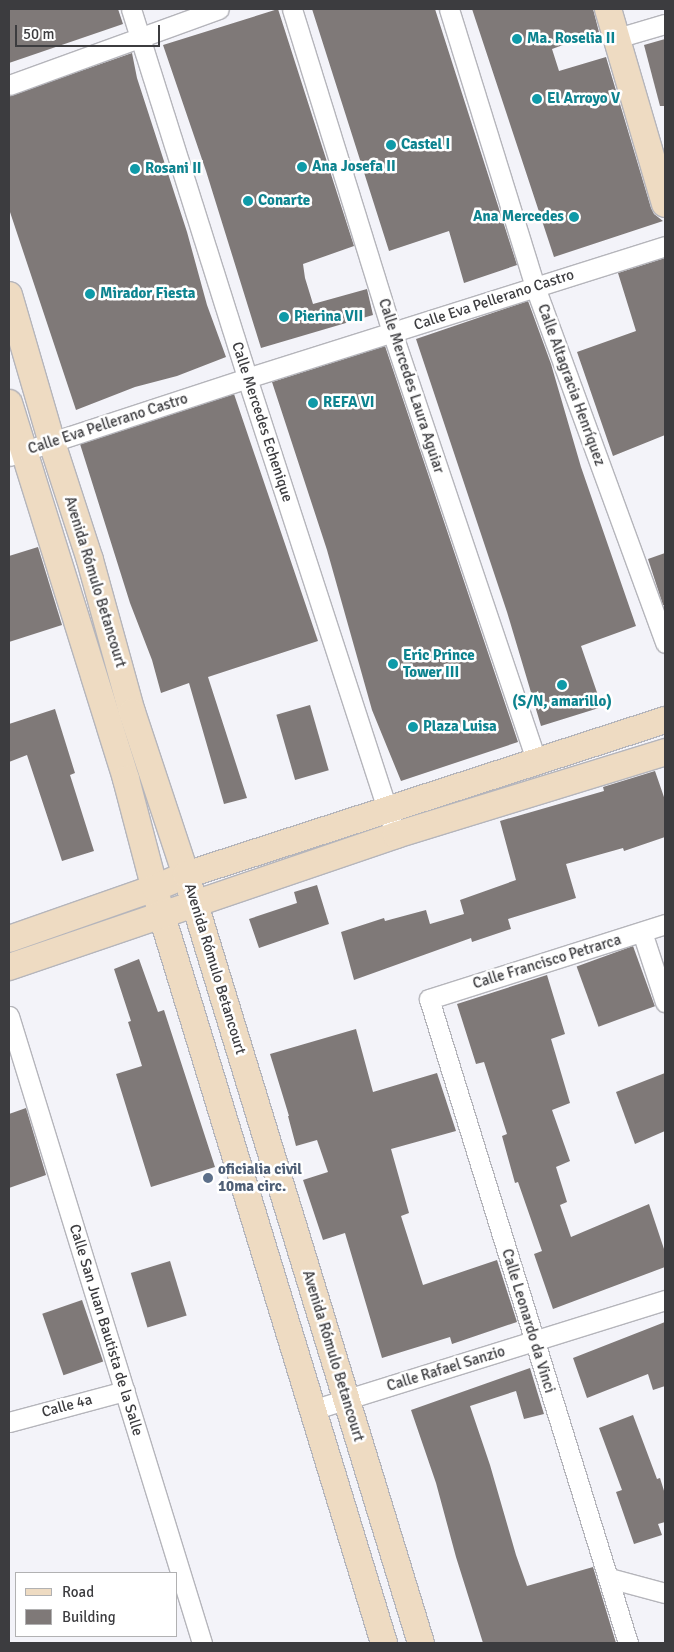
<!DOCTYPE html>
<html>
<head>
<meta charset="utf-8">
<style>
  body { margin:0 }
  #map { position:relative; width:674px; height:1652px; overflow:hidden; background:#f3f3f9; font-family:Signika,sans-serif }
  div>[style] { position:absolute }
  .building>* { inset:0; background:#7f7978; transform-origin:0 0 }
  .roads { filter:drop-shadow(1px 0 #b5b5bb) drop-shadow(-1px 0 #b5b5bb) drop-shadow(0 1px #b5b5bb) drop-shadow(0 -1px #b5b5bb) }
  .street>* { height:19px; margin:-9.5px; padding:0 9.5px; transform-origin:9.5px; border-radius:9.5px; background:#fff }
  .secondary>* { height:26px; margin:-13px; padding:0 13px; transform-origin:13px; border-radius:13px; background:#eedbc2 }
  .dots>* { width:14px; height:14px; translate:-50% -50%; box-sizing:border-box; border:2px solid #fff; border-radius:50% }
  span { translate:-50% -50%; white-space:nowrap; text-align:center; line-height:1.15; -webkit-text-stroke:5px #fff; paint-order:stroke }
  .culture-label { font-size:15px; color:#0d838f; font-weight:700 }
  .left { translate:0 -50%; text-align:left }
  .right { translate:-100% -50%; text-align:right }
  .street-label { font-size:15px; color:#3c3c3f }
  .service-label { font-size:15px; color:#4e5e75; font-weight:700 }
  .frame { position:absolute; inset:0; border:10px solid #3c3c3f; pointer-events:none }
  .legend { position:absolute; left:15px; top:1572px; width:162px; height:65px; box-sizing:border-box; background:#fff; border:1px solid #b1b1b2; margin:0; padding:6px 9px; list-style:none; font-size:15px; color:#3c3c3f }
  .legend li { display:flex; align-items:center; gap:10px; height:25px }
  .legend b { width:25px; border:1px solid #b1b1b2 }
  .scale { position:absolute; left:15px; top:25px; width:145px; height:22px; box-sizing:border-box; border:2px solid #3c3c3f; border-top:0; padding-left:6px; font-size:15px; line-height:18px; white-space:nowrap; color:#3c3c3f; -webkit-text-stroke:4px #fff; paint-order:stroke }
</style>
</head>
<body>
<div id="map">
  <div class="building">
    <div style="clip-path:polygon(9px 9px,118px 9px,123px 24px,9px 63px)"></div>
    <div style="clip-path:polygon(278px 9px,354px 246px,303px 264px,305px 278px,313px 304px,367px 289px,373px 315px,261px 348px,206px 171px,163px 45px)"></div>
    <div style="clip-path:polygon(312px 9px,435px 9px,517px 265px,464px 283px,449px 231px,389px 251px)"></div>
    <div style="clip-path:polygon(472px 9px,593px 9px,599px 32px,552px 49px,559px 71px,606px 57px,651px 208px,654px 214px,663px 221px,554px 257px)"></div>
    <div style="clip-path:polygon(665px 39px,665px 106px,660px 106px,644px 45px)"></div>
    <div style="clip-path:polygon(132px 53px,137px 78px,187px 232px,207px 305px,226px 357px,177px 376px,135px 387px,76px 410px,9px 209px,9px 96px)"></div>
    <div style="clip-path:polygon(665px 258px,665px 435px,613px 456px,577px 352px,636px 331px,618px 273px)"></div>
    <div style="clip-path:polygon(528px 301px,551px 364px,581px 467px,636px 626px,581px 646px,602px 707px,541px 726px,507px 612px,416px 339px)"></div>
    <div style="clip-path:polygon(385px 346px,518px 742px,401px 781px,372px 710px,327px 550px,272px 382px)"></div>
    <div style="clip-path:polygon(234px 394px,318px 641px,208px 677px,247px 798px,224px 804px,189px 683px,161px 693px,152px 660px,130px 603px,80px 444px)"></div>
    <div style="clip-path:polygon(38px 547px,62px 625px,9px 642px,9px 556px)"></div>
    <div style="clip-path:polygon(665px 553px,665px 605px,663px 605px,648px 559px)"></div>
    <div style="left:310px;top:705px;width:68px;height:35px;rotate:74deg"></div>
    <div style="clip-path:polygon(55px 709px,75px 773px,70px 775px,94px 851px,62px 861px,27px 755px,9px 762px,9px 724px)"></div>
    <div style="clip-path:polygon(655px 771px,665px 800px,665px 837px,624px 851px,623px 848px,566px 864px,576px 898px,508px 919px,511px 929px,472px 942px,471px 938px,354px 980px,341px 932px,384px 918px,385px 921px,426px 910px,430px 924px,464px 914px,460px 900px,516px 880px,500px 821px,604px 791px,603px 787px)"></div>
    <div style="clip-path:polygon(317px 885px,329px 924px,259px 948px,249px 919px,297px 903px,294px 892px)"></div>
    <div style="left:633px;top:946px;width:64px;height:60px;rotate:70deg"></div>
    <div style="clip-path:polygon(139px 959px,158px 1012px,164px 1010px,215px 1167px,151px 1187px,116px 1074px,142px 1066px,128px 1022px,131px 1021px,114px 969px)"></div>
    <div style="clip-path:polygon(547px 975px,565px 1034px,551px 1039px,570px 1103px,552px 1110px,570px 1161px,556px 1167px,567px 1202px,560px 1205px,571px 1237px,649px 1204px,665px 1252px,665px 1267px,553px 1309px,534px 1254px,542px 1251px,518px 1182px,515px 1183px,502px 1136px,507px 1134px,484px 1062px,476px 1064px,457px 1004px)"></div>
    <div style="clip-path:polygon(356px 1029px,373px 1092px,437px 1073px,456px 1131px,391px 1149px,409px 1213px,401px 1216px,423px 1285px,497px 1260px,517px 1322px,452px 1344px,450px 1337px,382px 1358px,345px 1233px,323px 1240px,303px 1180px,328px 1172px,317px 1140px,296px 1146px,288px 1116px,289px 1116px,270px 1054px)"></div>
    <div style="clip-path:polygon(665px 1073px,665px 1131px,635px 1144px,616px 1092px)"></div>
    <div style="clip-path:polygon(26px 1108px,46px 1175px,9px 1188px,9px 1114px)"></div>
    <div style="left:170px;top:1261px;width:57px;height:41px;rotate:73deg"></div>
    <div style="left:82px;top:1300px;width:65px;height:42px;rotate:71deg"></div>
    <div style="clip-path:polygon(665px 1322px,665px 1386px,653px 1390px,648px 1374px,587px 1398px,573px 1358px)"></div>
    <div style="clip-path:polygon(530px 1368px,544px 1414px,524px 1419px,516px 1391px,470px 1406px,490px 1465px,516px 1555px,527px 1586px,593px 1567px,616px 1643px,483px 1643px,456px 1557px,436px 1483px,411px 1410px)"></div>
    <div style="clip-path:polygon(633px 1415px,657px 1479px,660px 1478px,665px 1494px,665px 1522px,658px 1524px,662px 1535px,634px 1544px,616px 1492px,622px 1490px,599px 1428px)"></div>
  </div>
  <div class="roads">
    <div class="street">
      <div style="left:131px;top:9px;width:387px;rotate:72.5deg"></div>
      <div style="left:247px;top:378px;width:467px;rotate:72deg"></div>
      <div style="left:292px;top:9px;width:338px;rotate:72.8deg"></div>
      <div style="left:392px;top:332px;width:453px;rotate:71.4deg"></div>
      <div style="left:449px;top:9px;width:291px;rotate:72.8deg"></div>
      <div style="left:535px;top:287px;width:379px;rotate:69.9deg"></div>
      <div style="left:617px;top:38px;width:50px;rotate:-16.3deg"></div>
      <div style="left:9px;top:85px;width:223px;rotate:-19.9deg"></div>
      <div style="left:9px;top:456px;width:250px;rotate:-18.1deg"></div>
      <div style="left:247px;top:378px;width:438px;rotate:-17.5deg"></div>
      <div style="left:642px;top:932px;width:74px;rotate:71.8deg"></div>
      <div style="left:9px;top:1016px;width:656px;rotate:72.89deg"></div>
      <div style="left:312px;top:1410px;width:370px;rotate:-17.3deg"></div>
      <div style="left:9px;top:1422px;width:120px;rotate:-15deg"></div>
      <div style="left:609px;top:1578px;width:58px;rotate:15deg"></div>
      <div style="left:628px;top:1643px;width:674px;rotate:-107.17deg"></div>
      <div style="left:429px;top:999px;width:248px;rotate:-17.6deg"></div>
    </div>
    <div class="secondary">
      <div style="left:608px;top:9px;width:203px;rotate:73.7deg"></div>
      <div style="left:9px;top:295px;width:154px;rotate:73.8deg"></div>
      <div style="left:52px;top:443px;width:123px;rotate:72deg"></div>
      <div style="left:90px;top:560px;width:158px;rotate:74.6deg"></div>
      <div style="left:132px;top:712px;width:172px;rotate:71.7deg"></div>
      <div style="left:186px;top:875px;width:803px;rotate:72.99deg"></div>
      <div style="left:9px;top:403px;width:394px;rotate:72.7deg"></div>
      <div style="left:126px;top:779px;width:142px;rotate:75.3deg"></div>
      <div style="left:162px;top:916px;width:760px;rotate:73.02deg"></div>
      <div style="left:9px;top:939px;width:155px;rotate:-19.3deg"></div>
      <div style="left:155px;top:888px;width:34px;rotate:-23deg"></div>
      <div style="left:186px;top:875px;width:503px;rotate:-17.93deg"></div>
      <div style="left:9px;top:967px;width:409px;rotate:-18.8deg"></div>
      <div style="left:396px;top:835px;width:282px;rotate:-17.1deg"></div>
    </div>
  </div>
  <div class="dots">
    <div style="left:517px;top:39px;background:#0f9aa8"></div>
    <div style="left:537px;top:99px;background:#0f9aa8"></div>
    <div style="left:391px;top:145px;background:#0f9aa8"></div>
    <div style="left:302px;top:167px;background:#0f9aa8"></div>
    <div style="left:135px;top:169px;background:#0f9aa8"></div>
    <div style="left:248px;top:201px;background:#0f9aa8"></div>
    <div style="left:574px;top:217px;background:#0f9aa8"></div>
    <div style="left:90px;top:294px;background:#0f9aa8"></div>
    <div style="left:284px;top:317px;background:#0f9aa8"></div>
    <div style="left:313px;top:403px;background:#0f9aa8"></div>
    <div style="left:393px;top:664px;background:#0f9aa8"></div>
    <div style="left:562px;top:685px;background:#0f9aa8"></div>
    <div style="left:413px;top:727px;background:#0f9aa8"></div>
    <div style="left:208px;top:1178px;background:#5c6f8a"></div>
  </div>
  <div class="culture-label">
    <span class="left" style="left:527px;top:39px">Ma. Roselia II</span>
    <span class="left" style="left:547px;top:99px">El Arroyo V</span>
    <span class="left" style="left:401px;top:145px">Castel I</span>
    <span class="left" style="left:312px;top:167px">Ana Josefa II</span>
    <span class="left" style="left:145px;top:169px">Rosani II</span>
    <span class="left" style="left:258px;top:201px">Conarte</span>
    <span class="right" style="left:564px;top:217px">Ana Mercedes</span>
    <span class="left" style="left:100px;top:294px">Mirador Fiesta</span>
    <span class="left" style="left:294px;top:317px">Pierina VII</span>
    <span class="left" style="left:323px;top:403px">REFA VI</span>
    <span class="left" style="left:403px;top:664px">Eric Prince<br>Tower III</span>
    <span style="left:562px;top:702px">(S/N, amarillo)</span>
    <span class="left" style="left:423px;top:727px">Plaza Luisa</span>
  </div>
  <div class="street-label">
    <span style="left:494px;top:300px;rotate:-18deg">Calle Eva Pellerano Castro</span>
    <span style="left:571px;top:385px;rotate:70deg">Calle Altagracia Henríquez</span>
    <span style="left:411px;top:386px;rotate:72deg">Calle Mercedes Laura Aguiar</span>
    <span style="left:262px;top:422px;rotate:72deg">Calle Mercedes Echenique</span>
    <span style="left:108px;top:424px;rotate:-18deg">Calle Eva Pellerano Castro</span>
    <span style="left:95px;top:582px;rotate:73deg">Avenida Rómulo Betancourt</span>
    <span style="left:547px;top:962px;rotate:-17deg">Calle Francisco Petrarca</span>
    <span style="left:215px;top:969px;rotate:73deg">Avenida Rómulo Betancourt</span>
    <span style="left:528px;top:1321px;rotate:73deg">Calle Leonardo da Vinci</span>
    <span style="left:106px;top:1330px;rotate:73deg">Calle San Juan Bautista de la Salle</span>
    <span style="left:333px;top:1356px;rotate:73deg">Avenida Rómulo Betancourt</span>
    <span style="left:446px;top:1369px;rotate:-17deg">Calle Rafael Sanzio</span>
    <span style="left:67px;top:1406px;rotate:-15deg">Calle 4a</span>
  </div>
  <div class="service-label">
    <span class="left" style="left:218px;top:1178px">oficialia civil<br>10ma circ.</span>
  </div>
  <div class="frame"></div>
  <ul class="legend">
  <li><b style="height:6px;background:#eedbc2"></b>Road</li>
  <li><b style="height:14px;background:#7f7978"></b>Building</li>
  </ul>
  <div class="scale">50 m</div>
</div>
</body>
</html>
